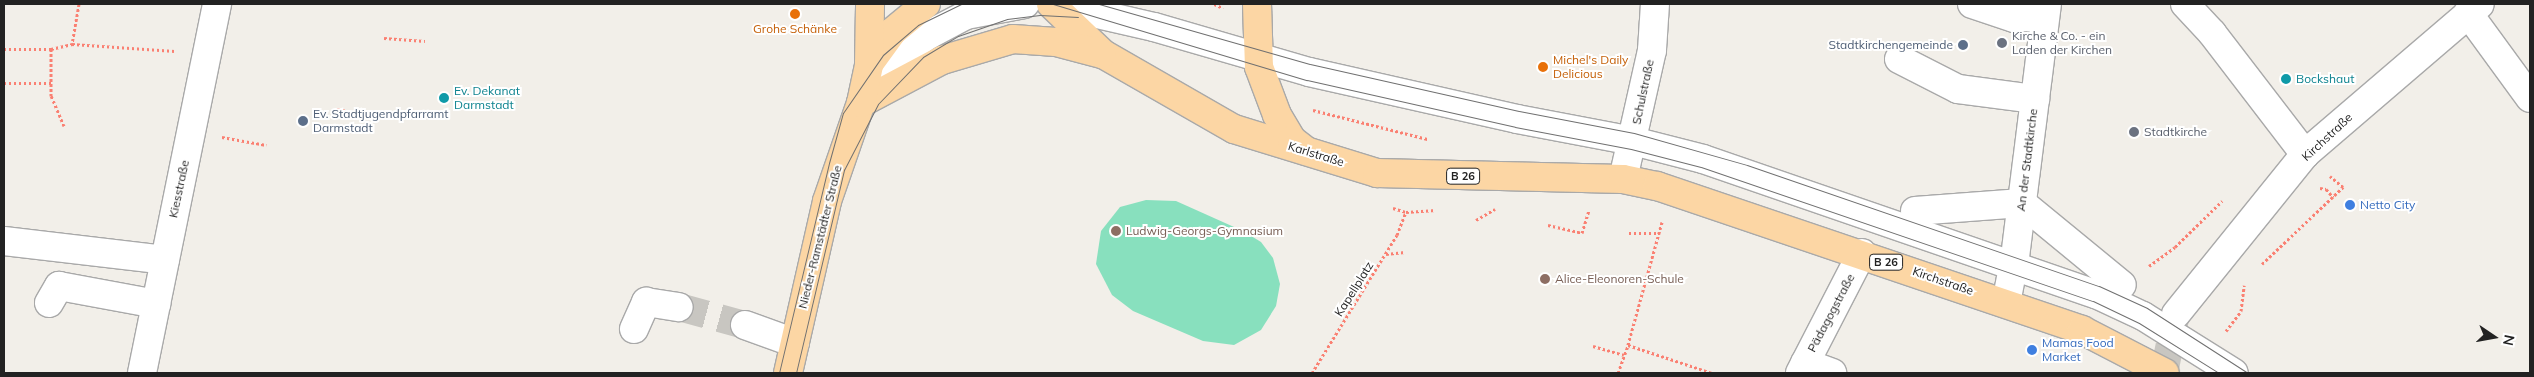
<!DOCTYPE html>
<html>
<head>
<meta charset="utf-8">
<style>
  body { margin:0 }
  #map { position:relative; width:2534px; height:377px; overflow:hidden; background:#f2efe9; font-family:Mulish,sans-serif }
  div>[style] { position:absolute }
  .pitch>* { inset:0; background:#88e0be }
  .minor-tunnel>* { height:28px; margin-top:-14px; transform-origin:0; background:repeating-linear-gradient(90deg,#c8c6c1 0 28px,transparent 0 42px) }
  .path>* { height:3px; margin-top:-1.5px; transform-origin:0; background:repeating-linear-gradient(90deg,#fa8072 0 2.5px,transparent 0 5px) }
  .roads { filter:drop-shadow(1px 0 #a9a9a9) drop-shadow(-1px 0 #a9a9a9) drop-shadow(0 1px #a9a9a9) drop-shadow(0 -1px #a9a9a9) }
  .minor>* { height:28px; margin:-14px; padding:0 14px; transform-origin:14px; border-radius:14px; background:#fff }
  .major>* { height:28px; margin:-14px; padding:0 14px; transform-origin:14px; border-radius:14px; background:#fcd6a4 }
  .tram>* { height:1px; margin:-0.5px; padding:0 0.5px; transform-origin:0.5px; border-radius:0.5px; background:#707070 }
  .dots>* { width:14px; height:14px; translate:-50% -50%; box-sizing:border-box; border:2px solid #fff; border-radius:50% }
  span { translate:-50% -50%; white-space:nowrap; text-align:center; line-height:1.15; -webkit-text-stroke:4px #fff; paint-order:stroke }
  .shield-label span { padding:1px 4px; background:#fff; border:1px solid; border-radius:4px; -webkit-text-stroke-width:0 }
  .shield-label { font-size:11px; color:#222; font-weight:700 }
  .food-label { font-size:12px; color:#c56008 }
  .left { translate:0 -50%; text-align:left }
  .worship-label { font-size:12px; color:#5b616d }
  .service-label { font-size:12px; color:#4e5e75 }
  .right { translate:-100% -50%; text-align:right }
  .culture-label { font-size:12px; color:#0d838f }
  .street-label { font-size:12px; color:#222 }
  .shop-label { font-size:12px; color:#366cbe }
  .education-label { font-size:12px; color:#785e54 }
  .frame { position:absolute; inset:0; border:5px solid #222; pointer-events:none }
  .north { position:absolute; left:2469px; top:312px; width:50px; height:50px; -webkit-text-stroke:4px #fff; paint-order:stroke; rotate:102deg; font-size:14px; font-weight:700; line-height:20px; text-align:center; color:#222 }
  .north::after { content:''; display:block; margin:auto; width:18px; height:22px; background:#222; clip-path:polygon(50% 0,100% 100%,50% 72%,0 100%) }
</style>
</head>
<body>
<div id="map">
  <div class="pitch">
    <div style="clip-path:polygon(1146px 200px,1176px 201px,1243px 231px,1261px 242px,1273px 258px,1280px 284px,1276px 306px,1261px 330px,1234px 345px,1203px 341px,1133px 311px,1112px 295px,1096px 264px,1101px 231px,1120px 207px)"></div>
  </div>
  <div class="minor-tunnel">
    <div style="left:679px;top:307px;width:68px;rotate:15.3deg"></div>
    <div style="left:2164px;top:373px;width:60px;rotate:-78.5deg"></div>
  </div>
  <div class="path">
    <div style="left:79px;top:4px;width:41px;rotate:99.9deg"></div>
    <div style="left:72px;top:44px;width:103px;rotate:3.9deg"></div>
    <div style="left:1214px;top:4px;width:10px;rotate:24deg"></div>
    <div style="left:384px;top:38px;width:41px;rotate:4.2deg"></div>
    <div style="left:4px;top:49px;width:47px"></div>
    <div style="left:4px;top:83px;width:48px"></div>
    <div style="left:337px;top:109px;width:33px;rotate:12deg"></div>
    <div style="left:1313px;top:110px;width:119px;rotate:14.2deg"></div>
    <div style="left:64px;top:126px;width:33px;rotate:-113deg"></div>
    <div style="left:51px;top:96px;width:47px;rotate:-90deg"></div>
    <div style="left:51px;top:49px;width:22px;rotate:-13deg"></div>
    <div style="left:222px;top:137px;width:45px;rotate:10.3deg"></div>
    <div style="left:2320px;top:188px;width:6px;rotate:9deg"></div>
    <div style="left:2326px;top:189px;width:11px;rotate:49deg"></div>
    <div style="left:1393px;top:208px;width:14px;rotate:17deg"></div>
    <div style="left:1406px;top:212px;width:30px;rotate:-4deg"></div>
    <div style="left:1476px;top:220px;width:22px;rotate:-30deg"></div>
    <div style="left:1662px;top:222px;width:128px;rotate:105.5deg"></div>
    <div style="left:1628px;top:345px;width:89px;rotate:18.4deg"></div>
    <div style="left:1548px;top:225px;width:35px;rotate:13deg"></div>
    <div style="left:1582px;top:233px;width:24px;rotate:-73deg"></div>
    <div style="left:1629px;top:233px;width:30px"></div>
    <div style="left:1386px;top:254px;width:19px;rotate:-6deg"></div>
    <div style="left:2262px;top:264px;width:112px;rotate:-43.5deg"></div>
    <div style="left:2343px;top:187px;width:17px;rotate:-140deg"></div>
    <div style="left:2149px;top:266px;width:32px;rotate:-36deg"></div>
    <div style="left:2175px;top:247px;width:66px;rotate:-44.4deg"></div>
    <div style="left:2226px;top:331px;width:25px;rotate:-53deg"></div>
    <div style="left:2241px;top:311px;width:26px;rotate:-83deg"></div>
    <div style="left:1593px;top:346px;width:32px;rotate:16deg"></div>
    <div style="left:1312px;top:373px;width:162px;rotate:-58.4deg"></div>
    <div style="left:1397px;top:235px;width:25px;rotate:-69deg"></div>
    <div style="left:1618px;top:373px;width:30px;rotate:-70deg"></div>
  </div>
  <div class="roads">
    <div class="minor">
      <div style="left:1054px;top:4px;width:103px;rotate:13deg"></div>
      <div style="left:1154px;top:27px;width:161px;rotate:16.2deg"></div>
      <div style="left:1309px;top:72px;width:213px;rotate:12.7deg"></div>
      <div style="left:1517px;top:119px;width:118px;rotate:10.7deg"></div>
      <div style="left:1633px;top:141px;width:72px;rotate:14.4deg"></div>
      <div style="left:1703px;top:159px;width:416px;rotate:19deg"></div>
      <div style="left:2096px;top:294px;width:52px;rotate:25.1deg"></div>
      <div style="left:2143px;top:316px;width:107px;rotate:32.1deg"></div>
      <div style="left:1972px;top:4px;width:44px;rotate:18.4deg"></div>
      <div style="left:2014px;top:18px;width:31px;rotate:-4deg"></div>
      <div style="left:2185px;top:4px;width:40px;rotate:47deg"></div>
      <div style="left:2212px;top:33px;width:153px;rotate:52.5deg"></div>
      <div style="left:2468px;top:13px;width:105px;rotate:53.9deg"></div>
      <div style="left:1899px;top:59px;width:66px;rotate:27deg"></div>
      <div style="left:1958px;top:89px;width:78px;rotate:7.4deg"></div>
      <div style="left:862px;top:102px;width:65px;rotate:-50deg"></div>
      <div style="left:904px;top:52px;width:32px;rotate:-35deg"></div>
      <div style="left:930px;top:34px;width:41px;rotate:-27.8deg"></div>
      <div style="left:966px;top:15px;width:60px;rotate:-10.6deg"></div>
      <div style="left:1623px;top:179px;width:132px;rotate:-77.3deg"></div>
      <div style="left:1652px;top:50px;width:46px;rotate:-86.3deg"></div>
      <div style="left:1915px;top:211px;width:107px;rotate:-4.3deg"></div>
      <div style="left:2022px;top:203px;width:129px;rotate:39.4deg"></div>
      <div style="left:4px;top:241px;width:162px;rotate:6.7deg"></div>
      <div style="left:49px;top:303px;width:20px;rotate:-60deg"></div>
      <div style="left:59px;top:286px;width:99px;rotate:10.5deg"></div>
      <div style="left:2006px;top:303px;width:47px;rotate:-78.9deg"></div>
      <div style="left:2015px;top:257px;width:255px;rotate:-82.8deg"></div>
      <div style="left:2176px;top:314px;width:206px;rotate:-51.1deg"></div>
      <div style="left:2305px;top:154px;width:230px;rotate:-40.6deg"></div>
      <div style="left:745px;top:325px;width:53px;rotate:19.8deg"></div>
      <div style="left:634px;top:329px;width:30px;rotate:-66deg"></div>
      <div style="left:646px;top:302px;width:33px;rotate:9deg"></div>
      <div style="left:1805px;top:363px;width:29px;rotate:20deg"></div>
      <div style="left:142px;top:373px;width:377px;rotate:-78.5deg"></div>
      <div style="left:1800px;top:373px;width:135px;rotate:-62.7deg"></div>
    </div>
    <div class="major">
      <div style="left:1051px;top:4px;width:72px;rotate:43.9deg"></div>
      <div style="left:1103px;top:54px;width:151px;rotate:29.8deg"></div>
      <div style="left:1234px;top:129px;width:150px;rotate:17.1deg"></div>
      <div style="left:1377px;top:173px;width:246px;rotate:1.4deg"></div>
      <div style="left:1623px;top:179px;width:35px;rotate:12deg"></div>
      <div style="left:1657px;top:186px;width:449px;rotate:18.7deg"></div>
      <div style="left:2082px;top:330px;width:93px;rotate:27.4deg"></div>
      <div style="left:1257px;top:4px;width:63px;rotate:88.2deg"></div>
      <div style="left:1259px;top:67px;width:51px;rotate:69.4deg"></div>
      <div style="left:1277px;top:115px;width:29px;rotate:59deg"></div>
      <div style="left:1292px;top:140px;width:18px;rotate:38deg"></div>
      <div style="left:869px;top:64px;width:39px;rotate:-54deg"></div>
      <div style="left:892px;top:32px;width:44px;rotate:-39.5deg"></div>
      <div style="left:861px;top:103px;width:92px;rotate:-28deg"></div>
      <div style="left:942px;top:60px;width:74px;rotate:-16.5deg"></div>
      <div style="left:1013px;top:39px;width:43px;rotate:4deg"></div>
      <div style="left:1056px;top:42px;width:47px;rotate:14.9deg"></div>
      <div style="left:788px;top:373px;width:176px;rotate:-77.2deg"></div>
      <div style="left:827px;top:201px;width:104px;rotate:-70.9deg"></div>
      <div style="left:861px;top:103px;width:40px;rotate:-78deg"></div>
      <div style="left:869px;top:64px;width:60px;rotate:-89deg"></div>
    </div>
  </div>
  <div class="tram">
    <div style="left:1053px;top:4px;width:265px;rotate:16.7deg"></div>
    <div style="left:1307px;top:80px;width:213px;rotate:12.7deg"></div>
    <div style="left:1515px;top:127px;width:118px;rotate:10.7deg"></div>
    <div style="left:1631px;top:149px;width:72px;rotate:14.4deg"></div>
    <div style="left:1701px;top:167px;width:414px;rotate:18.9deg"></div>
    <div style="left:2093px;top:301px;width:51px;rotate:25.6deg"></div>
    <div style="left:2139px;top:323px;width:94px;rotate:32deg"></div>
    <div style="left:1099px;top:4px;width:219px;rotate:15.9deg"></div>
    <div style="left:1310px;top:64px;width:214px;rotate:12.7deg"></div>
    <div style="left:1519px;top:111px;width:117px;rotate:10.8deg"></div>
    <div style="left:1634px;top:133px;width:117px;rotate:15.8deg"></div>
    <div style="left:1747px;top:165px;width:372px;rotate:19deg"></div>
    <div style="left:2099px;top:286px;width:53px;rotate:24.6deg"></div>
    <div style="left:2147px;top:308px;width:120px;rotate:32.8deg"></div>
    <div style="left:779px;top:373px;width:216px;rotate:-76.6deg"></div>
    <div style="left:829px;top:163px;width:52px;rotate:-74.4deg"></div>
    <div style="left:843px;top:113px;width:70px;rotate:-55.4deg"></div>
    <div style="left:883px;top:55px;width:46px;rotate:-40.6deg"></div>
    <div style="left:918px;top:25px;width:48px;rotate:-26deg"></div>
    <div style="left:796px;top:373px;width:209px;rotate:-76.7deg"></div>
    <div style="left:844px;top:170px;width:74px;rotate:-62.7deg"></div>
    <div style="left:878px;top:104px;width:65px;rotate:-46.2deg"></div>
    <div style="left:923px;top:57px;width:41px;rotate:-31deg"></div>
    <div style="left:958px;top:36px;width:52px;rotate:-19.1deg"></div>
    <div style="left:1007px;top:19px;width:33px;rotate:-7deg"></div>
    <div style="left:1040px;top:15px;width:38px;rotate:3deg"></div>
  </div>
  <div class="dots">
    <div style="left:795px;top:14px;background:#e8710a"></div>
    <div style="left:2002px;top:43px;background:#6b7280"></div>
    <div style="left:1963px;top:45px;background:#5c6f8a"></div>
    <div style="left:1543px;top:67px;background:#e8710a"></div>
    <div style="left:2286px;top:79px;background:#0f9aa8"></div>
    <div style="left:444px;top:98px;background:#0f9aa8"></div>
    <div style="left:303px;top:121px;background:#5c6f8a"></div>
    <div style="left:2134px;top:132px;background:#6b7280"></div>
    <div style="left:2350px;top:205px;background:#3f7fe0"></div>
    <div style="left:1116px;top:231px;background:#8d6e63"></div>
    <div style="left:1545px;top:279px;background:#8d6e63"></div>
    <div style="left:2032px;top:350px;background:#3f7fe0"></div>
  </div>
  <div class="shield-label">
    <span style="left:1463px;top:176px">B 26</span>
    <span style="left:1886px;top:262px">B 26</span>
  </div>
  <div class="food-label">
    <span style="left:795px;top:29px">Grohe Schänke</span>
    <span class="left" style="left:1553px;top:67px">Michel's Daily<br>Delicious</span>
  </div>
  <div class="worship-label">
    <span class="left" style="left:2012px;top:43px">Kirche &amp; Co. - ein<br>Laden der Kirchen</span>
    <span class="left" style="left:2144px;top:132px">Stadtkirche</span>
  </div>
  <div class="service-label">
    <span class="right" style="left:1953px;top:45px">Stadtkirchengemeinde</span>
    <span class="left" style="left:313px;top:121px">Ev. Stadtjugendpfarramt<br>Darmstadt</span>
  </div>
  <div class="culture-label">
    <span class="left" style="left:2296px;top:79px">Bockshaut</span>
    <span class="left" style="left:454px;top:98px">Ev. Dekanat<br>Darmstadt</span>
  </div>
  <div class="street-label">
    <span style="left:1643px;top:92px;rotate:-78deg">Schulstraße</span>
    <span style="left:2327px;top:137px;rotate:-43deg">Kirchstraße</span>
    <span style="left:1316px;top:154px;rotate:17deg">Karlstraße</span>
    <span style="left:2027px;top:160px;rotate:-83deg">An der Stadtkirche</span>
    <span style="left:179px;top:189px;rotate:-78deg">Kiesstraße</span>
    <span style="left:820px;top:237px;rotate:-76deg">Nieder-Ramstädter Straße</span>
    <span style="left:1943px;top:281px;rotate:19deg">Kirchstraße</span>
    <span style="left:1354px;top:289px;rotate:-58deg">Kapellplatz</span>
    <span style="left:1831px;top:313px;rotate:-62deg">Pädagogstraße</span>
  </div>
  <div class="shop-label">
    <span class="left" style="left:2360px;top:205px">Netto City</span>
    <span class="left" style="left:2042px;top:350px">Mamas Food<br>Market</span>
  </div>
  <div class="education-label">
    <span class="left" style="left:1126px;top:231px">Ludwig-Georgs-Gymnasium</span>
    <span class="left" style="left:1555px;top:279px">Alice-Eleonoren-Schule</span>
  </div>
  <div class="frame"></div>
  <div class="north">N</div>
</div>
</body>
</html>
